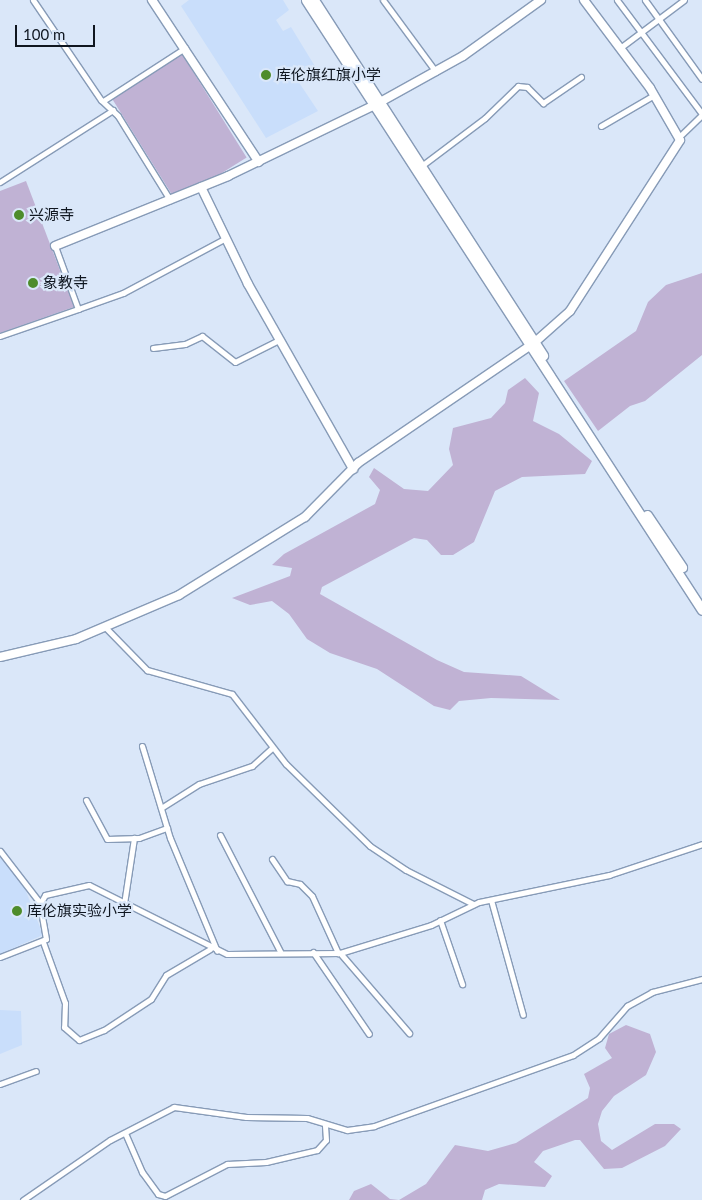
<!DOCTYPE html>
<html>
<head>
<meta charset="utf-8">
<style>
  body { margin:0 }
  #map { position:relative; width:702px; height:1200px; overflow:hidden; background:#dae7f9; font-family:Lato,"Noto Sans SC",sans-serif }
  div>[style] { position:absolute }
  .built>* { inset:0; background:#c9defb }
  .green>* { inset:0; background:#c0b2d4; transform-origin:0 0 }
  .roads { filter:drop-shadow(1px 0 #879bb7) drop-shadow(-1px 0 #879bb7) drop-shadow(0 1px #879bb7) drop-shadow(0 -1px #879bb7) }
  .street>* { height:5px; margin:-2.5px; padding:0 2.5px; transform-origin:2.5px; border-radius:2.5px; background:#fff }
  .secondary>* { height:8px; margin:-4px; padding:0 4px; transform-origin:4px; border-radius:4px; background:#fff }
  .primary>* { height:9px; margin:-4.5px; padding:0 4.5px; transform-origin:4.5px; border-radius:4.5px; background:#fff }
  .dots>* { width:14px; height:14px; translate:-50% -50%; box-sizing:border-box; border:2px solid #dae7f9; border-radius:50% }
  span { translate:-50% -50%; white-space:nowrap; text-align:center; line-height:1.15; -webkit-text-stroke:4.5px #dae7f9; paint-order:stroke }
  .poi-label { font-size:15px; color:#0f1620 }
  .left { translate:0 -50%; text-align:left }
  .scale { position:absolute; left:15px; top:25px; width:80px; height:22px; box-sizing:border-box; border:2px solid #0f1620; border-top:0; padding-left:6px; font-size:15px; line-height:18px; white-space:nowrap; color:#0f1620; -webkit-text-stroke:4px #dae7f9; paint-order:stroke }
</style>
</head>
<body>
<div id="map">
  <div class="built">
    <div style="clip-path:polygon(189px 0,283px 0,289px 10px,276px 20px,283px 31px,291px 27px,316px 68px,298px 81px,318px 111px,266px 138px,181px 6px)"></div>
    <div style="clip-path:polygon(0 857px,24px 886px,43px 935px,0 954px)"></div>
    <div style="clip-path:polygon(0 1010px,21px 1011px,22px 1045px,0 1054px)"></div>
  </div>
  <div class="green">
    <div style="left:182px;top:54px;width:122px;height:83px;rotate:58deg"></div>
    <div style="clip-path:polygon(26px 181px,74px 307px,0 333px,0 191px)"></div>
    <div style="clip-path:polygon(702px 273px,702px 355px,645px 401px,630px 406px,598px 431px,564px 381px,636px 331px,648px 302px,666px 285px)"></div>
    <div style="clip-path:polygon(525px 378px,539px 393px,533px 421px,559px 434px,592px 461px,585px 474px,522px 477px,495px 491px,474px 542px,453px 555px,441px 555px,427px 540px,414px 538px,322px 587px,320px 594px,437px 660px,464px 672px,521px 676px,560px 700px,491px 698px,459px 701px,450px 710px,434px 706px,377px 669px,330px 653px,307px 639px,289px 614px,272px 601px,250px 605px,232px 598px,290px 576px,292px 568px,272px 565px,284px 554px,375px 504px,380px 490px,369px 477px,374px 468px,404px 489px,428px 491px,453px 465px,449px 449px,453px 428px,491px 418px,505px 403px,508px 390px)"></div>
    <div style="clip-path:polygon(626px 1025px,650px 1034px,656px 1052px,646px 1075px,614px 1096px,602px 1111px,598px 1124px,601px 1141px,612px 1150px,655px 1124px,674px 1124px,681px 1129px,665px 1146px,622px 1168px,604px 1169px,580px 1140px,575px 1140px,543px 1151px,534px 1162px,552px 1176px,545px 1187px,499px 1184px,485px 1190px,482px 1200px,349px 1200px,354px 1191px,371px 1184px,390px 1199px,399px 1200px,426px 1184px,455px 1145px,488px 1151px,516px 1143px,588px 1098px,590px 1088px,584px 1074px,612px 1058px,605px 1048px,609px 1034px)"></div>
  </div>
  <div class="roads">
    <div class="street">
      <div style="left:33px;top:0;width:121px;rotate:55.8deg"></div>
      <div style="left:101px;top:100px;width:23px;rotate:43deg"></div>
      <div style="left:118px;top:116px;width:99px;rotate:58.2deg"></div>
      <div style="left:383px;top:0;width:89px;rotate:53.6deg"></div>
      <div style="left:617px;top:0;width:142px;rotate:53.3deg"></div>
      <div style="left:645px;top:0;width:97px;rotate:54.2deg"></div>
      <div style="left:620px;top:48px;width:80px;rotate:-36.9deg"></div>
      <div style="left:103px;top:101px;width:98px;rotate:-32.9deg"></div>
      <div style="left:601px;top:126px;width:61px;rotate:-30.3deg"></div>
      <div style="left:680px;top:136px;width:30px;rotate:-44deg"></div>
      <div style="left:420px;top:167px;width:81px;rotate:-37deg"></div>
      <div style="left:485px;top:118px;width:46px;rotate:-44.1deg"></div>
      <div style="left:518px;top:86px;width:9px;rotate:6deg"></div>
      <div style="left:527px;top:87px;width:23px;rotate:45deg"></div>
      <div style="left:543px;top:103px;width:46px;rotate:-34.4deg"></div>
      <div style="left:0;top:182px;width:134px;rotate:-32.5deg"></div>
      <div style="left:78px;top:309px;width:48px;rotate:-19.6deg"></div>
      <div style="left:123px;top:293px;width:117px;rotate:-28.1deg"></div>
      <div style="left:0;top:336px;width:83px;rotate:-19.1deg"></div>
      <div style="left:78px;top:309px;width:67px;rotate:-110.1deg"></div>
      <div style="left:153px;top:348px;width:32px;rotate:-7deg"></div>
      <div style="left:185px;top:344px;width:19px;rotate:-25deg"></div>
      <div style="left:202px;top:336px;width:42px;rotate:38.2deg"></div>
      <div style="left:235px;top:362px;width:49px;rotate:-26.6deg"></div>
      <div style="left:106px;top:628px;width:59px;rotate:45.7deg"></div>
      <div style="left:147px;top:670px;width:88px;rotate:15.8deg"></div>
      <div style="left:232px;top:694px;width:88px;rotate:52.4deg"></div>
      <div style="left:286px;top:764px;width:117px;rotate:44.3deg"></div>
      <div style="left:370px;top:846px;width:43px;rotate:33.7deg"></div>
      <div style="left:406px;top:870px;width:75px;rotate:26.9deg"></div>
      <div style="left:142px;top:746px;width:96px;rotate:73.1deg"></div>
      <div style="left:170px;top:838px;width:122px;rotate:67.4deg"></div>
      <div style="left:86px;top:800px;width:44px;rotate:61.7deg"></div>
      <div style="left:107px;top:839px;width:32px;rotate:-2deg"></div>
      <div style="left:139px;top:838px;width:30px;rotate:-20deg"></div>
      <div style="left:161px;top:808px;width:45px;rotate:-32.3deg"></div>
      <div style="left:199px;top:784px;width:56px;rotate:-18.8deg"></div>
      <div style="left:252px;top:766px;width:27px;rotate:-42deg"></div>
      <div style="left:220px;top:835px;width:131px;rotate:62.7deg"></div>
      <div style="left:0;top:851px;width:66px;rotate:52.4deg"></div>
      <div style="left:272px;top:859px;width:27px;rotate:56deg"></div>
      <div style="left:287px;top:881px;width:13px;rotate:13deg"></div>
      <div style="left:300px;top:884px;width:17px;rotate:45deg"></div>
      <div style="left:312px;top:896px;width:63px;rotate:65.5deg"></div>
      <div style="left:491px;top:900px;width:119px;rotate:74.5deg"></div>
      <div style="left:124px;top:904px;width:67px;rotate:-81.4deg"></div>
      <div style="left:440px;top:920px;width:68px;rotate:71deg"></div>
      <div style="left:43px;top:942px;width:65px;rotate:70.2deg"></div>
      <div style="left:65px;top:1003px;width:24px;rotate:92deg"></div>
      <div style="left:64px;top:1027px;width:20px;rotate:41deg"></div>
      <div style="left:79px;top:1040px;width:27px;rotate:-22deg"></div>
      <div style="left:104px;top:1030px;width:56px;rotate:-33.4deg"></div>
      <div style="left:151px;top:999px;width:28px;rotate:-58deg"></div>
      <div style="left:166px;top:975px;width:51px;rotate:-30.6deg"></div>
      <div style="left:313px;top:952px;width:99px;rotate:55.7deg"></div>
      <div style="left:340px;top:953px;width:106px;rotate:49.2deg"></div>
      <div style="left:0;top:957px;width:49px;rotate:-21.4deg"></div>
      <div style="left:46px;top:939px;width:36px;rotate:-100deg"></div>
      <div style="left:40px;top:904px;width:10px;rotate:-61deg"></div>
      <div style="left:45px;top:895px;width:45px;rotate:-12.8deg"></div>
      <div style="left:89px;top:885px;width:154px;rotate:26.6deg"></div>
      <div style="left:227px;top:954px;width:113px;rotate:-0.5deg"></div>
      <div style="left:340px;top:953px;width:95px;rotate:-17.1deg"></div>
      <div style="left:431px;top:925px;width:53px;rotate:-25.6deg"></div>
      <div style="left:479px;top:902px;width:133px;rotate:-11.7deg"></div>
      <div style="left:609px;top:875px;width:98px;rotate:-18.4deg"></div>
      <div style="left:0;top:1084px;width:38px;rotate:-20deg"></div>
      <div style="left:125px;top:1133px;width:43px;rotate:66.4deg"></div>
      <div style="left:142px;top:1172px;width:27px;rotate:54deg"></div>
      <div style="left:158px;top:1194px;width:7px;rotate:16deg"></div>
      <div style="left:165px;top:1196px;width:70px;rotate:-27.3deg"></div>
      <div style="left:227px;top:1164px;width:39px;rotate:-3deg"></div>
      <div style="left:266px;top:1162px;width:52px;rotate:-13.2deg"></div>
      <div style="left:317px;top:1150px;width:13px;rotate:-48deg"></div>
      <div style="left:326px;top:1140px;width:16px;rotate:-94deg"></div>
      <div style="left:23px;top:1200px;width:106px;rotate:-34.6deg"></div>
      <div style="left:110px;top:1140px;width:72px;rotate:-27.3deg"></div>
      <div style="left:174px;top:1107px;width:73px;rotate:7.9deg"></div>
      <div style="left:246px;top:1117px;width:61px;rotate:0.9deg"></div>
      <div style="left:307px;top:1118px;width:42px;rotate:16.7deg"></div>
      <div style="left:347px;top:1130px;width:27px;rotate:-8deg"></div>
      <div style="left:374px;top:1126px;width:211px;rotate:-19.6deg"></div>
      <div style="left:573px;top:1055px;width:31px;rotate:-33deg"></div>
      <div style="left:599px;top:1038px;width:43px;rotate:-48.8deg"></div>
      <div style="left:627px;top:1006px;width:29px;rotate:-29deg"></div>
      <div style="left:652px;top:992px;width:52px;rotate:-14.6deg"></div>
    </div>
    <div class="secondary">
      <div style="left:152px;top:0;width:194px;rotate:56.6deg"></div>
      <div style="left:201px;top:187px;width:108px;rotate:64.1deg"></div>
      <div style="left:248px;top:284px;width:213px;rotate:60.4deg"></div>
      <div style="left:55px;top:246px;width:187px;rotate:-22deg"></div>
      <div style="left:228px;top:176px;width:161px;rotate:-25.8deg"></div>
      <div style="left:373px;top:106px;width:103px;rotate:-29.1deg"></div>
      <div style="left:463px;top:56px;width:96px;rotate:-35.7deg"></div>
      <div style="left:0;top:657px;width:78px;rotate:-13.3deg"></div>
      <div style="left:76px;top:639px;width:112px;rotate:-23.1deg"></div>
      <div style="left:179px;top:595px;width:148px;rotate:-31.8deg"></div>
      <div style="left:305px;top:517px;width:76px;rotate:-45.5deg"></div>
      <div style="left:358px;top:463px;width:213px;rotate:-34.3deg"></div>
      <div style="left:534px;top:343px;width:48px;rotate:-41.6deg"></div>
      <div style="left:570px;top:311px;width:203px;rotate:-57.2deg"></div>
      <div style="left:680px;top:140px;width:60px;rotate:-120deg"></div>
      <div style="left:650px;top:88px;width:110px;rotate:-126.9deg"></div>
    </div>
    <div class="primary">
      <div style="left:306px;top:0;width:727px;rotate:57.01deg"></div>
      <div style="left:314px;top:0;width:423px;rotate:57.2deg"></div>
      <div style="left:647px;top:515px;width:63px;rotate:56.1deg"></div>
    </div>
  </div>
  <div class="dots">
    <div style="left:266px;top:75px;background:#4e8c2b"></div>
    <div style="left:19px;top:215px;background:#4e8c2b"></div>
    <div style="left:33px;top:283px;background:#4e8c2b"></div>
    <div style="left:17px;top:911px;background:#4e8c2b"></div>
  </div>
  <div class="poi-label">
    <span class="left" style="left:276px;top:75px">库伦旗红旗小学</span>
    <span class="left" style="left:29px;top:215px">兴源寺</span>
    <span class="left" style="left:43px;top:283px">象教寺</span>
    <span class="left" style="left:27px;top:911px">库伦旗实验小学</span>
  </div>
  <div class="scale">100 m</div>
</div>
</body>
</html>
